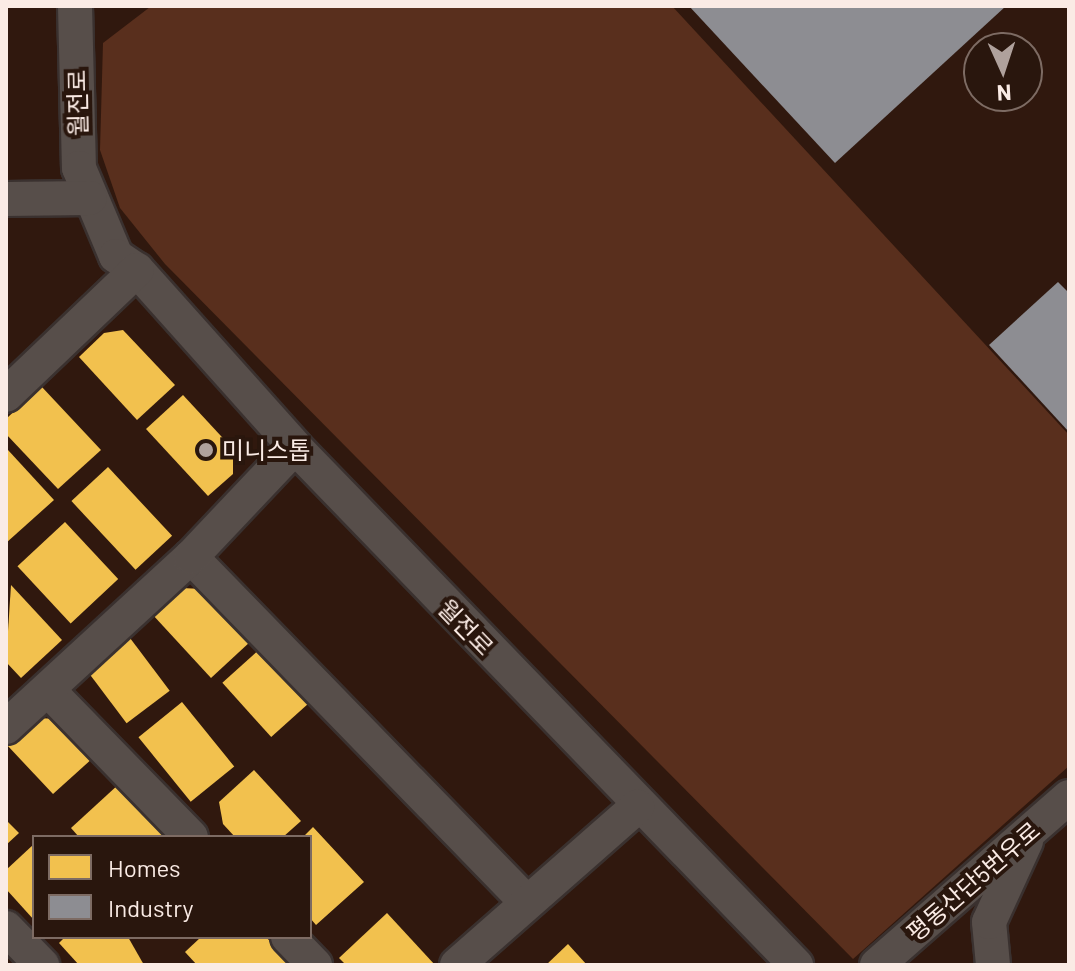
<!DOCTYPE html>
<html>
<head>
<meta charset="utf-8">
<style>
  body { margin:0 }
  #map { position:relative; width:1075px; height:971px; overflow:hidden; background:#231813; font-family:Barlow,"Noto Sans KR",sans-serif }
  div>[style] { position:absolute }
  .built>* { inset:0; background:#30180e }
  .green>* { inset:0; background:#592f1d }
  .homes>* { inset:0; background:#f2c14e; transform-origin:0 0 }
  .industry>* { inset:0; background:#8d8d92 }
  .roads { filter:drop-shadow(2px 0 #3a312f) drop-shadow(-2px 0 #3a312f) drop-shadow(0 2px #3a312f) drop-shadow(0 -2px #3a312f) }
  .minor>* { height:34px; margin:-17px; padding:0 17px; transform-origin:17px; border-radius:17px; background:#574e4a }
  .dots>* { width:22px; height:22px; translate:-50% -50%; box-sizing:border-box; border:4px solid #29160d; border-radius:50% }
  span { translate:-50% -50%; white-space:nowrap; text-align:center; line-height:1.15; -webkit-text-stroke:8px #29160d; paint-order:stroke }
  .street-label { font-size:24px; color:#faebe5 }
  .poi-label { font-size:24px; color:#faebe5 }
  .left { translate:0 -50%; text-align:left }
  .frame { position:absolute; inset:0; border:8px solid #faebe5; pointer-events:none }
  .legend { position:absolute; left:32px; top:835px; width:280px; height:104px; box-sizing:border-box; background:#29160d; border:2px solid #7d6b63; margin:0; padding:10px 14px; list-style:none; font-size:24px; color:#faebe5 }
  .legend li { display:flex; align-items:center; gap:16px; height:40px }
  .legend b { width:40px; border:2px solid #7d6b63 }
  .north { position:absolute; left:963px; top:32px; width:80px; height:80px; box-sizing:border-box; background:#29160d; border:2px solid #7d6b63; border-radius:50%; rotate:177deg; font-size:22px; font-weight:700; line-height:32px; text-align:center; color:#faebe5 }
  .north::after { content:''; display:block; margin:auto; width:28px; height:36px; background:#afa19c; clip-path:polygon(50% 0,100% 100%,50% 72%,0 100%) }
</style>
</head>
<body>
<div id="map">
  <div class="built">
    <div style="clip-path:polygon(evenodd,6px 6px,1069px 6px,1069px 965px,6px 965px,6px 6px,979px 48px,1027px 48px,1027px 96px,979px 96px,979px 48px,6px 6px,34px 837px,310px 837px,310px 937px,34px 937px,34px 837px)"></div>
  </div>
  <div class="green">
    <div style="clip-path:polygon(672px 6px,1069px 435px,1069px 766px,853px 959px,165px 264px,120px 208px,100px 150px,103px 43px,150px 7px)"></div>
  </div>
  <div class="homes">
    <div style="clip-path:polygon(123px 330px,175px 385px,137px 420px,79px 357px,104px 333px)"></div>
    <div style="clip-path:polygon(41px 386px,101px 450px,58px 489px,6px 434px,6px 419px)"></div>
    <div style="clip-path:polygon(183px 395px,233px 449px,233px 474px,208px 496px,146px 429px)"></div>
    <div style="clip-path:polygon(8px 450px,54px 500px,6px 543px,6px 451px)"></div>
    <div style="left:108px;top:467px;width:94px;height:50px;rotate:47deg"></div>
    <div style="left:65px;top:522px;width:78px;height:65px;rotate:47deg"></div>
    <div style="clip-path:polygon(11px 585px,62px 640px,21px 678px,6px 662px)"></div>
    <div style="clip-path:polygon(181px 588px,203px 589px,251px 641px,211px 678px,152px 614px)"></div>
    <div style="left:127px;top:634px;width:71px;height:54px;rotate:53deg"></div>
    <div style="left:261px;top:648px;width:73px;height:52px;rotate:48deg"></div>
    <div style="left:182px;top:702px;width:83px;height:56px;rotate:51deg"></div>
    <div style="clip-path:polygon(36px 718px,59px 719px,94px 757px,53px 794px,7px 745px)"></div>
    <div style="clip-path:polygon(254px 770px,301px 821px,283px 837px,235px 837px,223px 824px,219px 802px)"></div>
    <div style="clip-path:polygon(119px 784px,164px 833px,159px 837px,79px 837px,71px 828px)"></div>
    <div style="clip-path:polygon(6px 820px,19px 833px,6px 845px)"></div>
    <div style="clip-path:polygon(313px 827px,364px 882px,316px 925px,310px 918px,310px 837px,303px 837px)"></div>
    <div style="clip-path:polygon(34px 844px,34px 920px,6px 889px,6px 870px)"></div>
    <div style="clip-path:polygon(387px 913px,435px 965px,346px 965px,339px 958px)"></div>
    <div style="clip-path:polygon(65px 937px,128px 937px,144px 965px,79px 965px,59px 943px)"></div>
    <div style="clip-path:polygon(201px 937px,266px 937px,292px 965px,197px 965px,185px 952px)"></div>
    <div style="clip-path:polygon(568px 944px,587px 965px,546px 965px)"></div>
  </div>
  <div class="industry">
    <div style="clip-path:polygon(689px 6px,1006px 6px,835px 163px)"></div>
    <div style="clip-path:polygon(1058px 282px,1069px 293px,1069px 432px,989px 345px)"></div>
  </div>
  <div class="roads">
    <div class="minor">
      <div style="left:75px;top:6px;width:162px;rotate:88.6deg"></div>
      <div style="left:79px;top:168px;width:95px;rotate:67.2deg"></div>
      <div style="left:116px;top:256px;width:25px;rotate:34deg"></div>
      <div style="left:137px;top:270px;width:237px;rotate:48.2deg"></div>
      <div style="left:295px;top:447px;width:721px;rotate:45.96deg"></div>
      <div style="left:6px;top:199px;width:84px;rotate:-0.7deg"></div>
      <div style="left:6px;top:395px;width:181px;rotate:-43.7deg"></div>
      <div style="left:191px;top:557px;width:482px;rotate:45.8deg"></div>
      <div style="left:48px;top:690px;width:205px;rotate:45.8deg"></div>
      <div style="left:6px;top:727px;width:251px;rotate:-42.6deg"></div>
      <div style="left:191px;top:557px;width:151px;rotate:-46.6deg"></div>
      <div style="left:6px;top:928px;width:52px;rotate:45.8deg"></div>
      <div style="left:288px;top:937px;width:39px;rotate:46deg"></div>
      <div style="left:457px;top:965px;width:240px;rotate:-41.3deg"></div>
      <div style="left:877px;top:965px;width:255px;rotate:-41.2deg"></div>
      <div style="left:993px;top:965px;width:43px;rotate:-95.3deg"></div>
      <div style="left:989px;top:922px;width:89px;rotate:-65.4deg"></div>
    </div>
  </div>
  <div class="dots">
    <div style="left:206px;top:450px;background:#afa19c"></div>
  </div>
  <div class="street-label">
    <span style="left:77px;top:103px;rotate:-91deg">월전로</span>
    <span style="left:466px;top:627px;rotate:46deg">월전로</span>
    <span style="left:973px;top:881px;rotate:-41deg">평동산단5번우로</span>
  </div>
  <div class="poi-label">
    <span class="left" style="left:222px;top:450px">미니스톱</span>
  </div>
  <div class="frame"></div>
  <ul class="legend">
  <li><b style="height:22px;background:#f2c14e"></b>Homes</li>
  <li><b style="height:22px;background:#8d8d92"></b>Industry</li>
  </ul>
  <div class="north">N</div>
</div>
</body>
</html>
